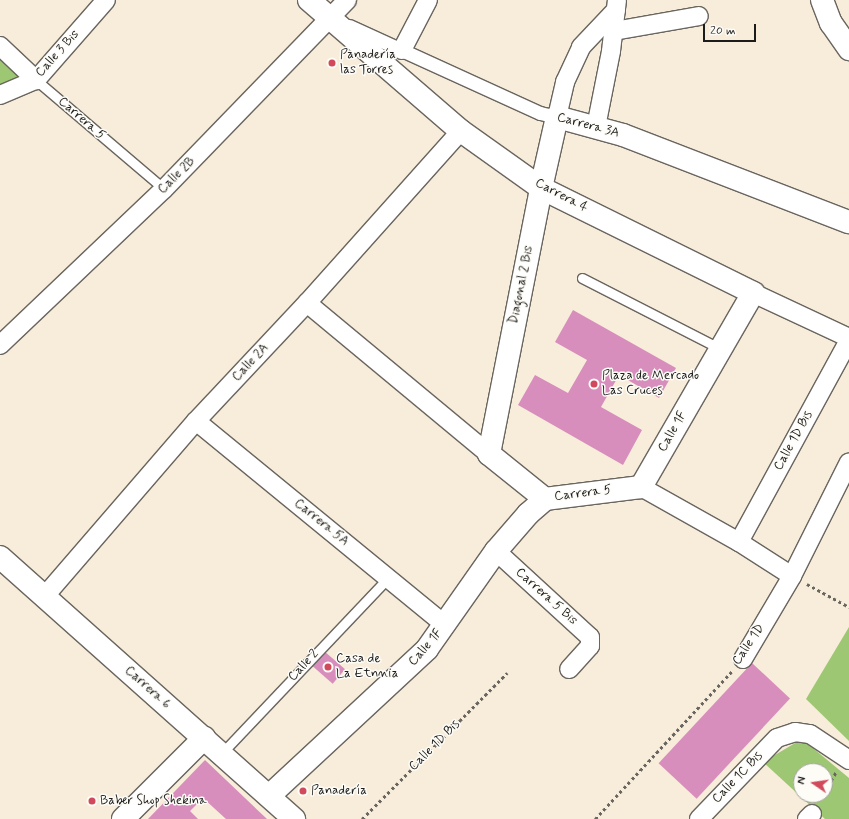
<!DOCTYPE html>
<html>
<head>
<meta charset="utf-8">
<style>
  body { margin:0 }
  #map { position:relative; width:849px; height:819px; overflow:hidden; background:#f8eddb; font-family:Mynerve,sans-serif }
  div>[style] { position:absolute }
  .green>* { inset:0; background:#9ec773 }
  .building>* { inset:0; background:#d88ebc; transform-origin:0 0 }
  .path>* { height:2.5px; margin-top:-1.25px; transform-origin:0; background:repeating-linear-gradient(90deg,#69655f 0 3px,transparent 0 6px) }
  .roads { filter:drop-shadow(1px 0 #69655f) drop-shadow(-1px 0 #69655f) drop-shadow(0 1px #69655f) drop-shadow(0 -1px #69655f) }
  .service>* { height:9px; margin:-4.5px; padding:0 4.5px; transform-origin:4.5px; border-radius:4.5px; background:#fff }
  .pedestrian>* { height:13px; margin:-6.5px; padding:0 6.5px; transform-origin:6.5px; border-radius:6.5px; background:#fff }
  .minor>* { height:18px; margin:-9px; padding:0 9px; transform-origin:9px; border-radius:9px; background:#fff }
  .tertiary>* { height:22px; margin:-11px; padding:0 11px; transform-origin:11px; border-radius:11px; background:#fff }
  .dots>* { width:11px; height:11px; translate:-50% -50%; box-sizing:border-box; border:2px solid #fdfcf7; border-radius:50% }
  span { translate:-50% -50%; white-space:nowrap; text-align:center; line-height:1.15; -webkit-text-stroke:3px #fdfcf7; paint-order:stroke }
  .street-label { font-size:13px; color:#1c1c1c }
  .poi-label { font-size:13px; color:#1c1c1c }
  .left { translate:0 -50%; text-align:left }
  .north { position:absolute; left:793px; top:763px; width:40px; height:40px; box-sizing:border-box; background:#fdfcf7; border:1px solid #a3a29f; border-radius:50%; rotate:283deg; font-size:11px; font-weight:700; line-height:16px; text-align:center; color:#1c1c1c }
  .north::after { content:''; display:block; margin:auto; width:14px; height:18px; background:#d1495b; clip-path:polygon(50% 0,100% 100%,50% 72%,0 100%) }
  .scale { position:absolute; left:703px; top:24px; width:53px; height:18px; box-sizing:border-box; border:2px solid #1c1c1c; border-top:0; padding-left:5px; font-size:12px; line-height:14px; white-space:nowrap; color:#1c1c1c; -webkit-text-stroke:3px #fdfcf7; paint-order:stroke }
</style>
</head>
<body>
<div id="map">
  <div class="green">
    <div style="clip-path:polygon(0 58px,21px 76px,11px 86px,0 90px)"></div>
    <div style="clip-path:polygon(849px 627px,849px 741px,806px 699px)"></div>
    <div style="clip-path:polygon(evenodd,802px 739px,849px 778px,849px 819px,825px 819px,763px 762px,802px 739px,801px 771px,825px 771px,825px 795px,801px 795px,801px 771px)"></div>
  </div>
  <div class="building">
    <div style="clip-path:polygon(573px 310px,676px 368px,659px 398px,619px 375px,601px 407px,642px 430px,623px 465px,518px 405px,535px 375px,568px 393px,587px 360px,555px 342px)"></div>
    <div style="left:324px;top:651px;width:28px;height:19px;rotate:41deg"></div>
    <div style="left:752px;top:663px;width:52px;height:137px;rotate:43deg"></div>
    <div style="clip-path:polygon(205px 760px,267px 819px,226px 819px,203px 798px,190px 811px,198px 819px,148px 819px)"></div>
  </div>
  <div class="path">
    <div style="left:807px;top:584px;width:48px;rotate:28.7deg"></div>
    <div style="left:825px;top:791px;width:22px;rotate:-60deg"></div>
    <div style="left:362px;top:819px;width:206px;rotate:-45.2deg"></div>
    <div style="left:595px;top:819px;width:202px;rotate:-47.2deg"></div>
  </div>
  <div class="roads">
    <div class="service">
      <div style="left:36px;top:80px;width:168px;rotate:40.4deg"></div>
      <div style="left:582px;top:278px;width:156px;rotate:27.1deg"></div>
      <div style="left:221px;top:754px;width:243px;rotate:-46.5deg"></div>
    </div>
    <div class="pedestrian">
      <div style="left:349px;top:26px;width:210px;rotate:24.5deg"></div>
      <div style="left:540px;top:113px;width:17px;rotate:13deg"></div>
    </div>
    <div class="minor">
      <div style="left:614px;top:31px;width:86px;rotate:-10deg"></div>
      <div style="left:0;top:46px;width:50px;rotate:43.4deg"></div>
      <div style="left:402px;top:50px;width:56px;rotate:-62.5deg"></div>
      <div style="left:0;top:95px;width:39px;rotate:-23deg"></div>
      <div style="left:36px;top:80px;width:106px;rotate:-48.8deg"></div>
      <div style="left:557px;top:117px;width:36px;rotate:-77deg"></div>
      <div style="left:565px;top:82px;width:38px;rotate:-65deg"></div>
      <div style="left:581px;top:47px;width:51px;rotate:-46.6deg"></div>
      <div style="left:596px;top:127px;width:77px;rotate:-78.8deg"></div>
      <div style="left:611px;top:51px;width:51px;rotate:-83.3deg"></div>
      <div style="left:753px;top:293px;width:106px;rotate:25.1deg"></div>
      <div style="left:307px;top:303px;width:236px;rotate:39.7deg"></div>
      <div style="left:0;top:345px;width:226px;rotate:-43.6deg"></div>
      <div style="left:164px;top:189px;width:263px;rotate:-45.9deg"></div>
      <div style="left:196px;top:421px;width:322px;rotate:39.3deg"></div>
      <div style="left:641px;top:487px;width:112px;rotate:29.3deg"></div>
      <div style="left:739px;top:542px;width:63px;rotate:32.7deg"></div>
      <div style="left:739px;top:542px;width:230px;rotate:-61.4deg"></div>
      <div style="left:496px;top:551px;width:127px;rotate:42.5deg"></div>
      <div style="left:590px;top:637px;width:9px;rotate:90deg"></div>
      <div style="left:590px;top:646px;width:31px;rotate:132deg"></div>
      <div style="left:44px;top:597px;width:233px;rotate:-49.2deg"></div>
      <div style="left:196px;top:421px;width:162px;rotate:-46.8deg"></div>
      <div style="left:307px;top:303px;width:231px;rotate:-48.2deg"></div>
      <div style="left:743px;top:659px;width:96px;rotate:-59.4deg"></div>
      <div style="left:792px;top:576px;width:127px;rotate:-63.4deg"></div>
      <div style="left:699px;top:819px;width:112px;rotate:-46.1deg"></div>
      <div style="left:777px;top:738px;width:19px;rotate:-18deg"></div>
      <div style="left:795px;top:732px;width:15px;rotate:8deg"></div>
      <div style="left:810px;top:734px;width:47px;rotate:33.7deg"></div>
      <div style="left:807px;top:819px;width:7px;rotate:-45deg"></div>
    </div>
    <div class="tertiary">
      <div style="left:309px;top:0;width:201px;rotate:40.8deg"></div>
      <div style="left:461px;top:131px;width:98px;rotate:35.5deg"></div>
      <div style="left:541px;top:188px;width:237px;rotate:26.3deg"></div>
      <div style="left:753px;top:293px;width:224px;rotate:120deg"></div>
      <div style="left:641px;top:487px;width:97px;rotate:172.9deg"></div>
      <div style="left:545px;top:499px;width:72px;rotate:-141.2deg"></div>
      <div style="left:489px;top:454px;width:271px;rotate:-78.9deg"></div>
      <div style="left:541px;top:188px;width:73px;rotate:-77.3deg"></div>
      <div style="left:557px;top:117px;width:68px;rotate:15.3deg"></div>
      <div style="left:623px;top:135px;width:242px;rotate:21.1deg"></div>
      <div style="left:822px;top:0;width:25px;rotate:69deg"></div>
      <div style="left:831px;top:23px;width:32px;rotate:55deg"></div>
      <div style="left:0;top:557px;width:394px;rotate:41.7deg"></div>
      <div style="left:269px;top:796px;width:216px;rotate:-42.9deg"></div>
      <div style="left:427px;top:649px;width:120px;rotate:-54.9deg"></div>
      <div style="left:496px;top:551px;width:49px;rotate:-49.1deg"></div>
      <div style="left:528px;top:514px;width:23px;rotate:-41deg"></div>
      <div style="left:123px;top:819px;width:115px;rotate:-45deg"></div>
    </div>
  </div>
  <div class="dots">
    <div style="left:332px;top:63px;background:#d1495b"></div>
    <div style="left:594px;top:384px;background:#d1495b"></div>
    <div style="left:328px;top:667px;background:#d1495b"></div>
    <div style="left:303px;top:791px;background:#d1495b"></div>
    <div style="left:92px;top:801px;background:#d1495b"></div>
  </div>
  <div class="street-label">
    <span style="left:58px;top:54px;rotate:-48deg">Calle 3 Bis</span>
    <span style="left:81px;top:119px;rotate:41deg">Carrera 5</span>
    <span style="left:588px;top:126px;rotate:15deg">Carrera 3A</span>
    <span style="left:177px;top:176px;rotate:-45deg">Calle 2B</span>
    <span style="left:561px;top:196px;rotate:28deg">Carrera 4</span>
    <span style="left:522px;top:285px;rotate:-79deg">Diagonal 2 Bis</span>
    <span style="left:251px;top:363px;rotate:-47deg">Calle 2A</span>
    <span style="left:673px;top:432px;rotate:-60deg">Calle 1F</span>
    <span style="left:794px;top:441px;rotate:-61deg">Calle 1D Bis</span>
    <span style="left:583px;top:494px;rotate:-7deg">Carrera 5</span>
    <span style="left:321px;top:523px;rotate:39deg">Carrera 5A</span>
    <span style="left:546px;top:597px;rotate:42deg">Carrera 5 Bis</span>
    <span style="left:749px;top:645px;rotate:-56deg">Calle 1D</span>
    <span style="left:426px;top:648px;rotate:-49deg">Calle 1F</span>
    <span style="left:304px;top:666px;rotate:-47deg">Calle 2</span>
    <span style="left:147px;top:688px;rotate:42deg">Carrera 6</span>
    <span style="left:435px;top:746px;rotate:-45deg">Calle 1D Bis</span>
    <span style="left:738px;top:778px;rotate:-46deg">Calle 1C Bis</span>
  </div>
  <div class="poi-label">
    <span class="left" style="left:340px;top:63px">Panadería<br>las Torres</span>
    <span class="left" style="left:602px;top:384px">Plaza de Mercado<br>Las Cruces</span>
    <span class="left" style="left:336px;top:667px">Casa de<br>La Etnnia</span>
    <span class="left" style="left:311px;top:791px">Panadería</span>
    <span class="left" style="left:100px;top:801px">Baber Shop Shekina</span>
  </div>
  <div class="north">N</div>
  <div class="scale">20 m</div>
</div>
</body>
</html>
